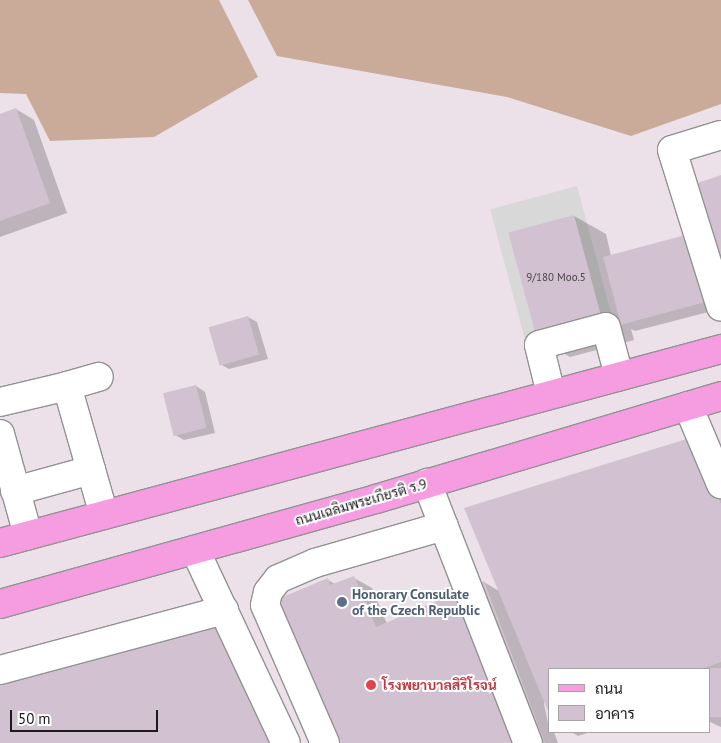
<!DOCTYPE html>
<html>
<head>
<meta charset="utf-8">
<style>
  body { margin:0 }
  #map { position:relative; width:721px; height:743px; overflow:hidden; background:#ece1e9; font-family:"PT Sans",Sarabun,sans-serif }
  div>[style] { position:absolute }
  .residential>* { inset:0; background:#d9d8d9; transform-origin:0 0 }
  .forest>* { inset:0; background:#caaa98 }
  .shadow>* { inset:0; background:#0003 }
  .building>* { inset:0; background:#d2c2d1; transform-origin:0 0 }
  .roads { filter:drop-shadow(1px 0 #929292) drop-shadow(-1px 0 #929292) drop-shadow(0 1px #929292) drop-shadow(0 -1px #929292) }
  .minor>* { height:28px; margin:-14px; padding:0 14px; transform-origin:14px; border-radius:14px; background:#fff }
  .major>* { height:28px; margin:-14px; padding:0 14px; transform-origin:14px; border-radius:14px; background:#f69de2 }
  .dots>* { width:14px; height:14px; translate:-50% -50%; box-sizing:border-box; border:2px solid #fff; border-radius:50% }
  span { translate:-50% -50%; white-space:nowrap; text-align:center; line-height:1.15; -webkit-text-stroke:4px #fff; paint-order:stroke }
  .number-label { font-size:11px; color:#494548 }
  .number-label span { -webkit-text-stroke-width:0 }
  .street-label { font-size:14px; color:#1b1b1b }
  .service-label { font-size:14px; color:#4e5e75; font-weight:700 }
  .left { translate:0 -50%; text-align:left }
  .health-label { font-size:14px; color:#be3a42; font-weight:700 }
  .legend { position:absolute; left:548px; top:668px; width:162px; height:65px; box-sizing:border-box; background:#fff; border:1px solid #a4a4a4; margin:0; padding:6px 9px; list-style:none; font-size:15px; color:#1b1b1b }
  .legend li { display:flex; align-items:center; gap:10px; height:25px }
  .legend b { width:25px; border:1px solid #a4a4a4 }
  .scale { position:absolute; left:10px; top:710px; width:148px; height:22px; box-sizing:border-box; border:2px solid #1b1b1b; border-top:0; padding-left:6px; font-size:15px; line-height:18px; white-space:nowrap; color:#1b1b1b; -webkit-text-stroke:4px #fff; paint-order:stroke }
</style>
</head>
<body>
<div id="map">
  <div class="residential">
    <div style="left:577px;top:186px;width:151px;height:90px;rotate:75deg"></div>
  </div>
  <div class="forest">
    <div style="clip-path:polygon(0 0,219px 0,258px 77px,154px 137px,50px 141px,26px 94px,0 93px)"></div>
    <div style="clip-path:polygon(248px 0,721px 0,721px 104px,631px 136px,507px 97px,277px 56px)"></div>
  </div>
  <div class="shadow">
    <div style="clip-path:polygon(16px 109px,34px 120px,67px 213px,0 237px,0 115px)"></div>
    <div style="clip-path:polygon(574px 216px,606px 234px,611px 256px,720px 309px,635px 331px,631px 329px,634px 340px,570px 357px,538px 339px)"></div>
    <div style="clip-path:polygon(248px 317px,257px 322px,268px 359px,229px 369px,220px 364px)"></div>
    <div style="clip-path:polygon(196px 386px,205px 392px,215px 433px,184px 440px,175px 435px)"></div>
    <div style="clip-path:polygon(721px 460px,721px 727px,710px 722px,710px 669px,550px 669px,544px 704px,550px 732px,554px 732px,558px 743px,335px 743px,328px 580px,335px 584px,354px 578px,372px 588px,387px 624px,484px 582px,499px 591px)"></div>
    <div style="clip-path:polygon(571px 732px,590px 732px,578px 736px)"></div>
  </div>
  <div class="building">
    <div style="clip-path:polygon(16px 108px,50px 203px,0 221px,0 114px)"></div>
    <div style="clip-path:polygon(721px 175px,721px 274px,695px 184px)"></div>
    <div style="left:574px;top:215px;width:111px;height:68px;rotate:75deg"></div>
    <div style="left:689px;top:234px;width:70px;height:89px;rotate:75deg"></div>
    <div style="left:248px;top:316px;width:40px;height:41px;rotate:74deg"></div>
    <div style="left:196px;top:385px;width:44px;height:34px;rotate:76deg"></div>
    <div style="clip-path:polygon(693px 437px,721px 504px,721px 662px,701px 669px,550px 669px,550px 716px,464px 508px)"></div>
    <div style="clip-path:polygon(354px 576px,376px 627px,484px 581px,545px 743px,334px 743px,274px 608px,278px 599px,328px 578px,330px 585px)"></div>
    <div style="clip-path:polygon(218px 627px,271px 743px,0 743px,0 683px)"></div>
    <div style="left:721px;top:668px;width:49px;height:11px;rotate:90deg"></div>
  </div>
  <div class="roads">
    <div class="minor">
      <div style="left:721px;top:135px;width:51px;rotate:163deg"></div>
      <div style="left:672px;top:150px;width:164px;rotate:72.7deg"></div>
      <div style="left:67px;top:386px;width:33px;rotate:-16deg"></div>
      <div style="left:551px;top:394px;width:50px;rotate:-103.8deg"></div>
      <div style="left:539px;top:345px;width:69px;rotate:-15deg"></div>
      <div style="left:606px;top:327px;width:51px;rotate:75.1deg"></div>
      <div style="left:0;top:402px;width:69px;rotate:-13.4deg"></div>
      <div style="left:67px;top:386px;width:134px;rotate:74deg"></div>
      <div style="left:688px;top:406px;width:85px;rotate:67.1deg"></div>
      <div style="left:0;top:434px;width:105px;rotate:74.5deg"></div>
      <div style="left:427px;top:483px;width:279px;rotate:68.8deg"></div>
      <div style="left:15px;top:491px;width:79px;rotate:-15.4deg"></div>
      <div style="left:195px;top:550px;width:213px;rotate:64.8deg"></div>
      <div style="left:0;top:670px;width:232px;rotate:-15deg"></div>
      <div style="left:325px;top:743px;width:150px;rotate:-113.5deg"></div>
      <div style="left:265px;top:605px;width:13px;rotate:-77deg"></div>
      <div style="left:268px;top:592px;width:16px;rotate:-52deg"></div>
      <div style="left:278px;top:579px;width:40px;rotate:-23.4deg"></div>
      <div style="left:315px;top:563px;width:134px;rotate:-16deg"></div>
    </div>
    <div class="major">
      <div style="left:0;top:543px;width:747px;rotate:-15.06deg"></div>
      <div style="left:0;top:604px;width:390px;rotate:-15.6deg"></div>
      <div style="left:376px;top:499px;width:360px;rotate:-16.6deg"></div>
    </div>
  </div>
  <div class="dots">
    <div style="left:342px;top:602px;background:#5c6f8a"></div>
    <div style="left:371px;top:685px;background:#e0444e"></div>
  </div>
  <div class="number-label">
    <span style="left:556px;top:277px">9/180 Moo.5</span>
  </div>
  <div class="street-label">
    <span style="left:361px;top:502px;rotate:-16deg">ถนนเฉลิมพระเกียรติ ร.9</span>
  </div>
  <div class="service-label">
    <span class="left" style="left:352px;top:602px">Honorary Consulate<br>of the Czech Republic</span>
  </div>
  <div class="health-label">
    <span class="left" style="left:382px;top:685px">โรงพยาบาลสิริโรจน์</span>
  </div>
  <ul class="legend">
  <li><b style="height:6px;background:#f69de2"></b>ถนน</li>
  <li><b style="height:14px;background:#d2c2d1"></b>อาคาร</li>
  </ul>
  <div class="scale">50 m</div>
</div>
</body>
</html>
